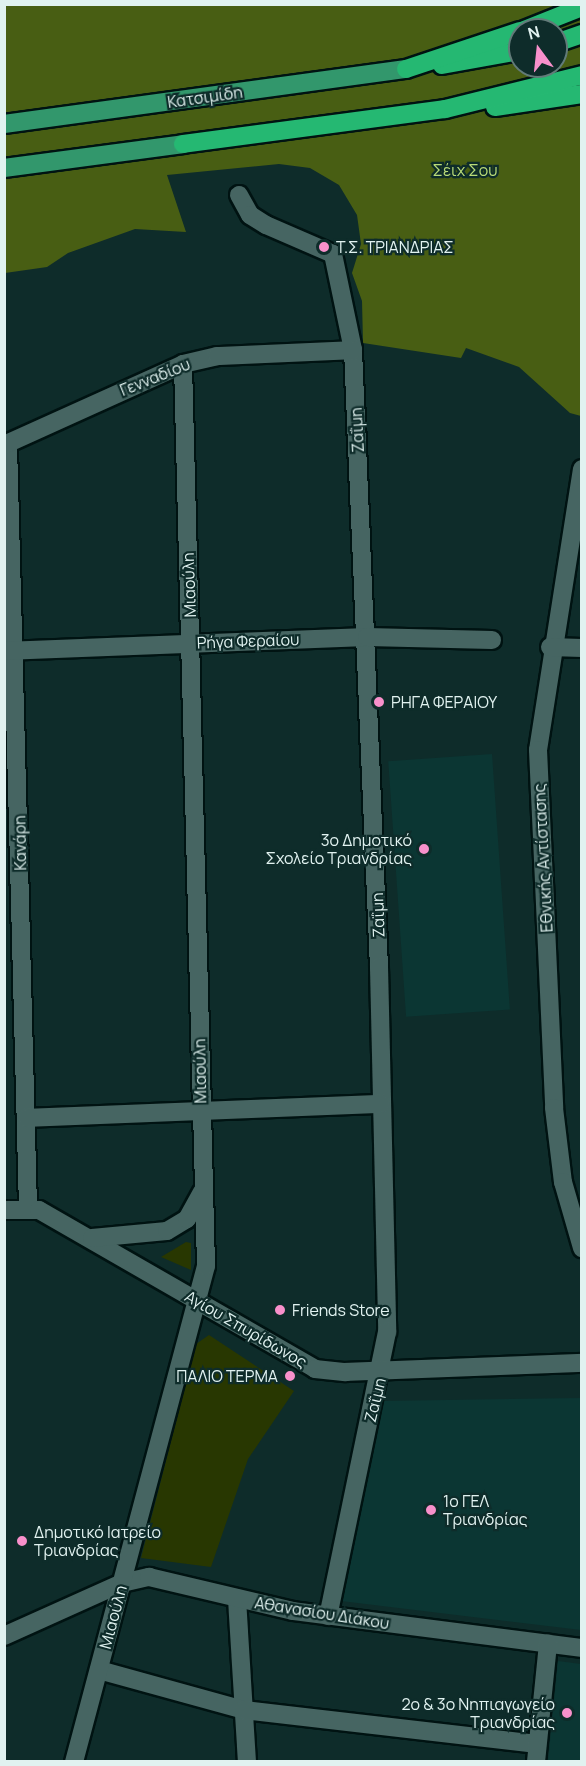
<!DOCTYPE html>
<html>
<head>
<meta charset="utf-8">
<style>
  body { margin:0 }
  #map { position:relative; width:586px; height:1766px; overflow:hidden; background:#0e2c2a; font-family:Manrope,sans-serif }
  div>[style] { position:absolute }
  .built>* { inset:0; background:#0b3633; transform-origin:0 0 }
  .green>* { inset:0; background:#283701 }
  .forest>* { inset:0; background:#485e13 }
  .roads { filter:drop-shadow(2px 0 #001312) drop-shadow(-2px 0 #001312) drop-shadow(0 2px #001312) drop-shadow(0 -2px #001312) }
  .minor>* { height:18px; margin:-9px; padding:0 9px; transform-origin:9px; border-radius:9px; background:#466562 }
  .major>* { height:18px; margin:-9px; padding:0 9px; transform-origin:9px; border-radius:9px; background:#32976c }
  .highway>* { height:18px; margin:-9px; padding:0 9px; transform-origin:9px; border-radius:9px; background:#25b872 }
  .dots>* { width:16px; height:16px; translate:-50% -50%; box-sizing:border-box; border:3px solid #0e2c2a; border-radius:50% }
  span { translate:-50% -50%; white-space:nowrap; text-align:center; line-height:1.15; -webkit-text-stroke:4.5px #0e2c2a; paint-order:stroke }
  .street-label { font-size:16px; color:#e1f2f0 }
  .park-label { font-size:16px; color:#b9db78 }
  .poi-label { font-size:16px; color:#e1f2f0 }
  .left { translate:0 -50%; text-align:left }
  .right { translate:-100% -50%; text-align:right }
  .frame { position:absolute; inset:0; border:6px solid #e1f2f0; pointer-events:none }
  .north { position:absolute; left:508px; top:18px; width:60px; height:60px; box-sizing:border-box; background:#0e2c2a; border:2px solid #627b79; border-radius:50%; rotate:345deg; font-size:16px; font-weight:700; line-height:24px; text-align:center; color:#e1f2f0 }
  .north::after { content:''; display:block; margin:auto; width:21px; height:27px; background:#f890cb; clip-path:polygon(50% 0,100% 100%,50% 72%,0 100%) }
</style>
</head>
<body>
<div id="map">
  <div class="built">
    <div style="left:492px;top:754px;width:256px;height:104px;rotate:86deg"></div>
    <div style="clip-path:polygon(581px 1398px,581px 1630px,341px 1601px,382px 1401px)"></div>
    <div style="clip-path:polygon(558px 1661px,581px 1664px,581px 1761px,548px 1761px)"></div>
  </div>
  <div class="green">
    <div style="clip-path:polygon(186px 1242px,191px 1243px,191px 1270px,161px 1257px)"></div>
    <div style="clip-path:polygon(209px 1335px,294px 1391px,248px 1459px,211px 1567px,141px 1558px,196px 1344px)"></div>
  </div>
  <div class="forest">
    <div style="clip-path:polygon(evenodd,5px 5px,581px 5px,581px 416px,570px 413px,519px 367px,466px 348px,461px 358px,363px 343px,362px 301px,352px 273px,361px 244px,357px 215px,339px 185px,310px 168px,279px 164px,167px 175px,186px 232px,135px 229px,68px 253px,47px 267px,5px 273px,5px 5px,520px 30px,556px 30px,556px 66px,520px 66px,520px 30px)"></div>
  </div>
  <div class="roads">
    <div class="minor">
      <div style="left:239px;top:195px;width:23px;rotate:61deg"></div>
      <div style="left:250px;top:215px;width:19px;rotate:32deg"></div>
      <div style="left:266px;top:225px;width:73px;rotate:23.4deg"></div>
      <div style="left:333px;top:254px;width:98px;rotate:78.2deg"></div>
      <div style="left:353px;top:350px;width:618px;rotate:87.59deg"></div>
      <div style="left:379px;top:967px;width:365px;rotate:88.7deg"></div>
      <div style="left:387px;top:1332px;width:290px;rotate:101.7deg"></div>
      <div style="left:8px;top:444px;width:762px;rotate:88.5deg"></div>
      <div style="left:4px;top:445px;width:196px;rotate:-24.3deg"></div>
      <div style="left:183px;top:364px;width:35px;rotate:-13deg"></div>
      <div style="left:217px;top:356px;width:136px;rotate:-2.5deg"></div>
      <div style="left:582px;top:469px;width:284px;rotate:98.9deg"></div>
      <div style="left:538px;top:750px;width:358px;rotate:87.4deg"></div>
      <div style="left:554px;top:1108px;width:75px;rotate:83.1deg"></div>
      <div style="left:563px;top:1182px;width:69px;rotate:73.9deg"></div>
      <div style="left:550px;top:647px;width:32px;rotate:2deg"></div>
      <div style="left:4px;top:651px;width:363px;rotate:-2.2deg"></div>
      <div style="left:367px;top:637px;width:125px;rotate:1.4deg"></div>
      <div style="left:27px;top:1118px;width:354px;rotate:-2.3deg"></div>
      <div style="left:4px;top:1210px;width:35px"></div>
      <div style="left:39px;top:1210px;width:319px;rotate:29.9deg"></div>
      <div style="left:315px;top:1369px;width:31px;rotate:6deg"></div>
      <div style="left:346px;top:1372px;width:236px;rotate:-2.2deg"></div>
      <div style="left:92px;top:1238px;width:75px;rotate:-5.3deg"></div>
      <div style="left:167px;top:1231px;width:23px;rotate:-31deg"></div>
      <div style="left:187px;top:1219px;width:31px;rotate:-61deg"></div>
      <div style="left:237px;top:1599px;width:163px;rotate:86.5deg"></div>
      <div style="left:4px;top:1636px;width:129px;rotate:-24.2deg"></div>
      <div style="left:122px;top:1583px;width:28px;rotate:-13deg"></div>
      <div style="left:149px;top:1577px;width:148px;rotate:13.3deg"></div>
      <div style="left:293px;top:1611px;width:291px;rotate:7.3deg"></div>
      <div style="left:99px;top:1670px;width:150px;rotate:15.4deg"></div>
      <div style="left:244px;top:1710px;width:295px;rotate:6.6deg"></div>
      <div style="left:74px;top:1762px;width:513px;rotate:-75.1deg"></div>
      <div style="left:206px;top:1266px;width:902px;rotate:-91.46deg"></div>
      <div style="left:536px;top:1762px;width:119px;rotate:-84.2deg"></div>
    </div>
    <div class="major">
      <div style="left:4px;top:124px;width:406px;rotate:-7.8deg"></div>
      <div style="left:4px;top:168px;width:181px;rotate:-7.6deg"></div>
    </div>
    <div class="highway">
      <div style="left:524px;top:30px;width:62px;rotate:-21.6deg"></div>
      <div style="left:556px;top:43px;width:28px;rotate:-19deg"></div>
      <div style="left:442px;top:65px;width:79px;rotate:-10.2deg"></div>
      <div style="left:406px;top:69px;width:120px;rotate:-18.4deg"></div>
      <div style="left:495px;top:107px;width:88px;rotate:-8.5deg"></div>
      <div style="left:183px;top:144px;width:264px;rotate:-7.6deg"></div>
      <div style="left:445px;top:109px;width:141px;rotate:-13.9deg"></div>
    </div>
  </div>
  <div class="dots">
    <div style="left:324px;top:247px;background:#f890cb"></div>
    <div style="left:379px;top:702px;background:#f890cb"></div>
    <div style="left:424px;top:849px;background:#f890cb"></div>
    <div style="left:280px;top:1310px;background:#f890cb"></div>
    <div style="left:290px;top:1376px;background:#f890cb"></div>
    <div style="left:431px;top:1510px;background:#f890cb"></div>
    <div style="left:22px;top:1541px;background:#f890cb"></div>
    <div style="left:567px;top:1713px;background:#f890cb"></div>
  </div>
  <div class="street-label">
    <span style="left:205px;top:97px;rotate:-8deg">Κατσιμίδη</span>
    <span style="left:155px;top:377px;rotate:-22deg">Γενναδίου</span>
    <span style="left:357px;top:430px;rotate:-93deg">Ζαΐμη</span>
    <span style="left:189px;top:585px;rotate:-92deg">Μιαούλη</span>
    <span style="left:248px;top:641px;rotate:-2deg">Ρήγα Φεραίου</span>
    <span style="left:20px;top:843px;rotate:-91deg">Κανάρη</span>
    <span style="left:543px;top:858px;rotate:-93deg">Εθνικής Αντίστασης</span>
    <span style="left:378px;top:915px;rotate:-92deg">Ζαΐμη</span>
    <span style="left:200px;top:1071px;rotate:-91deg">Μιαούλη</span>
    <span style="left:246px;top:1329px;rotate:30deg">Αγίου Σπυρίδωνος</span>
    <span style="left:375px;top:1400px;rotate:-76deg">Ζαΐμη</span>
    <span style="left:322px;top:1613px;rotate:9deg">Αθανασίου Διάκου</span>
    <span style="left:113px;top:1617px;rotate:-75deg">Μιαούλη</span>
  </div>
  <div class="park-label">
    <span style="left:465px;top:170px">Σέιχ Σου</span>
  </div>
  <div class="poi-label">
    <span class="left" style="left:336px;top:247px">Τ.Σ. ΤΡΙΑΝΔΡΙΑΣ</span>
    <span class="left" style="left:391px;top:702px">ΡΗΓΑ ΦΕΡΑΙΟΥ</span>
    <span class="right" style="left:412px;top:849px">3ο Δημοτικό<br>Σχολείο Τριανδρίας</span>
    <span class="left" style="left:292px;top:1310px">Friends Store</span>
    <span class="right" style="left:278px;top:1376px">ΠΑΛΙΟ ΤΕΡΜΑ</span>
    <span class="left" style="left:443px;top:1510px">1o ΓΕΛ<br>Τριανδρίας</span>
    <span class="left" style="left:34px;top:1541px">Δημοτικό Ιατρείο<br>Τριανδρίας</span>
    <span class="right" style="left:555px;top:1713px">2ο &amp; 3ο Νηπιαγωγείο<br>Τριανδρίας</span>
  </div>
  <div class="frame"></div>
  <div class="north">N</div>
</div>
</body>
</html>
